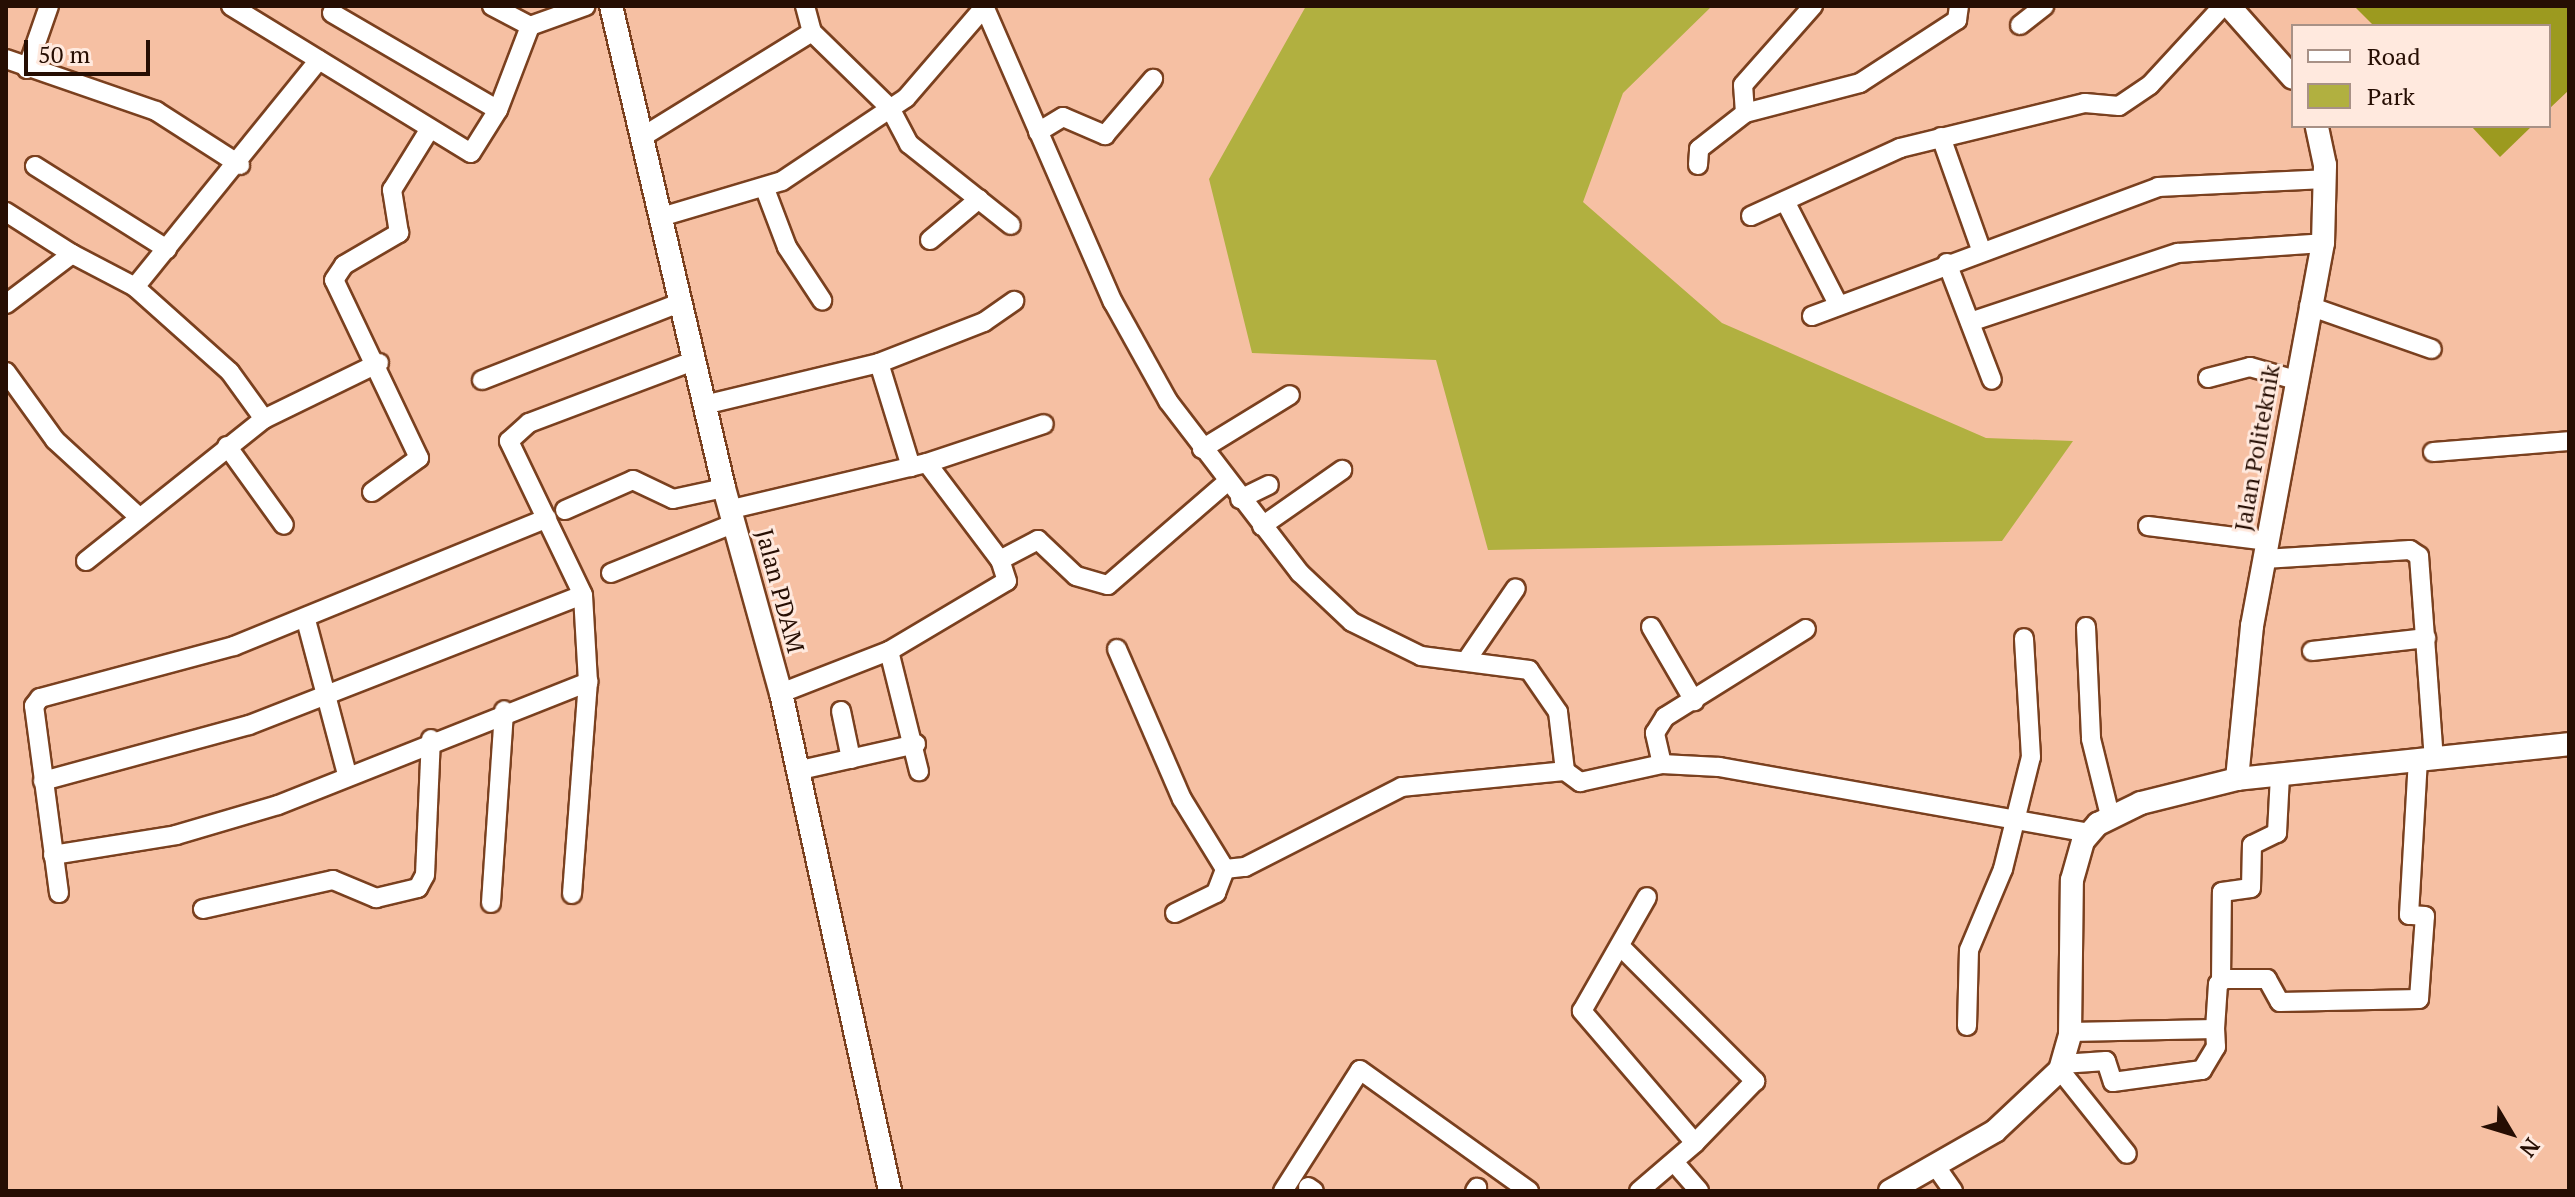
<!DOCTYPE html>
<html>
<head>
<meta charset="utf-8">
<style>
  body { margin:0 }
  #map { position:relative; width:2575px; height:1197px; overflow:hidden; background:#f6c0a3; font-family:"PT Serif",serif }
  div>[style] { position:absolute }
  .green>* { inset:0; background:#b1b040 }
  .forest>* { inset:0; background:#9c9a1f }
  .roads { filter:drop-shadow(2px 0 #7a401f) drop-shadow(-2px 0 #7a401f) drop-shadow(0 2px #7a401f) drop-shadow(0 -2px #7a401f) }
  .minor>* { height:18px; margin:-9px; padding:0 9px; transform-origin:9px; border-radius:9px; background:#fff }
  .tertiary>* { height:22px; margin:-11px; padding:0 11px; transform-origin:11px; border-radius:11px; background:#fff }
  span { translate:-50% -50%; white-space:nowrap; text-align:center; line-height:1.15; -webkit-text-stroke:6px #ffe9de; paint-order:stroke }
  .street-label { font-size:24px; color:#260e03 }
  .frame { position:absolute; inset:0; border:8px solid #260e03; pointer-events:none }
  .legend { position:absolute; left:2291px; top:24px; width:260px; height:104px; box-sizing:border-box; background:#ffe9de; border:2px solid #a89186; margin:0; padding:10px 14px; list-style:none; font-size:24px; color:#260e03 }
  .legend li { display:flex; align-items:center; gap:16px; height:40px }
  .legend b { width:40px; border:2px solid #a89186 }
  .north { position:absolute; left:2471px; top:1093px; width:80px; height:80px; -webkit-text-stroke:6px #ffe9de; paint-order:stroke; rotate:128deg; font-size:22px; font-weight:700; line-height:32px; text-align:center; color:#260e03 }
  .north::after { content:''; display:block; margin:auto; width:28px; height:36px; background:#260e03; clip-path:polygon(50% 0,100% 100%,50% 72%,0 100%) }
  .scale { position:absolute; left:24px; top:40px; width:126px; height:36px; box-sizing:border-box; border:4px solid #260e03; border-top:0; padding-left:10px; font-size:24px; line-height:28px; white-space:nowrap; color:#260e03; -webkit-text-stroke:6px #ffe9de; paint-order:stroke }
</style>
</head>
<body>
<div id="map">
  <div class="green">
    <div style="clip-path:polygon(1306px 6px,1712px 6px,1623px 93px,1583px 202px,1722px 323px,1986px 438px,2073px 441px,2002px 541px,1488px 550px,1436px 360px,1252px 353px,1209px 179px)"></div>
  </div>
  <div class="forest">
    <div style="clip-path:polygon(2354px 6px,2569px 6px,2569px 90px,2549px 109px,2549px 26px,2374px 26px)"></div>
    <div style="clip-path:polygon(2471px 126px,2532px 126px,2500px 157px)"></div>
  </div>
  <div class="roads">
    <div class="minor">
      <div style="left:231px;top:6px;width:281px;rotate:31.5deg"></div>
      <div style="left:471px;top:153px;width:51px;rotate:-57.9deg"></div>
      <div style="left:498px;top:110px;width:90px;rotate:-69.1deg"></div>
      <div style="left:530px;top:26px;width:59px;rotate:-19.7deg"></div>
      <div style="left:492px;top:6px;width:43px;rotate:27.8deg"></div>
      <div style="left:805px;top:6px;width:27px;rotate:75deg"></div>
      <div style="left:812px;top:32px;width:109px;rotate:44.3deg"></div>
      <div style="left:890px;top:108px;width:41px;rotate:62.2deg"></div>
      <div style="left:909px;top:144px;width:130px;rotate:38.5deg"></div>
      <div style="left:984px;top:6px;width:323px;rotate:66.5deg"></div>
      <div style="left:1113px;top:302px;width:113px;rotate:60.9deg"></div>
      <div style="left:1168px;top:401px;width:217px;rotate:52.5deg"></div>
      <div style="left:1300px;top:573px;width:71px;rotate:43.3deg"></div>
      <div style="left:1352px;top:622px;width:77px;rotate:26.2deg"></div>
      <div style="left:1421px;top:656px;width:109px;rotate:7.4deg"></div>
      <div style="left:1529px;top:670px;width:51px;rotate:55.4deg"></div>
      <div style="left:1558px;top:712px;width:59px;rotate:83.2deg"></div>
      <div style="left:1565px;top:771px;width:19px;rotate:36deg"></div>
      <div style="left:1580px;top:782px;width:84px;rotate:-12.4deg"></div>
      <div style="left:1662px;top:764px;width:57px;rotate:3deg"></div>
      <div style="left:1719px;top:767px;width:375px;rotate:10.1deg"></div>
      <div style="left:332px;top:13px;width:192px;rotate:30.3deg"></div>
      <div style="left:2020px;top:25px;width:31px;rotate:-38deg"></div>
      <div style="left:6px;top:59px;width:159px;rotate:19.1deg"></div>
      <div style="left:156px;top:111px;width:100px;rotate:32.7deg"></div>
      <div style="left:27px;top:69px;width:67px;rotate:-70.8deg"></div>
      <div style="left:1745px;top:113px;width:28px;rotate:-94deg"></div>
      <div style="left:1743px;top:85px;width:106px;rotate:-48.5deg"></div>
      <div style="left:1038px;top:132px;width:29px;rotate:-31deg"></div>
      <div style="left:1063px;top:117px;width:46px;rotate:23.2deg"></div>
      <div style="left:1105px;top:135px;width:74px;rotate:-49.4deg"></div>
      <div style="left:642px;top:137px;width:200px;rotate:-31.7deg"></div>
      <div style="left:1941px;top:137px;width:122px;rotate:70.4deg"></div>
      <div style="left:1698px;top:165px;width:16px;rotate:-86deg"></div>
      <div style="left:1699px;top:149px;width:58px;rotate:-38deg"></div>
      <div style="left:1745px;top:113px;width:119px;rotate:-14.6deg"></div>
      <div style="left:1860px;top:83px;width:116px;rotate:-33deg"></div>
      <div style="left:1957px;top:20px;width:14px;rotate:-82deg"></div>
      <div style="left:35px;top:166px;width:156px;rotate:32.2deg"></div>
      <div style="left:765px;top:189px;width:62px;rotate:69.2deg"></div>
      <div style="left:787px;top:247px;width:64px;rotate:56.6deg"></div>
      <div style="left:1785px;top:201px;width:114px;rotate:62.8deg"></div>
      <div style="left:6px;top:212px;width:78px;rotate:32.5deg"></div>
      <div style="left:1751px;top:216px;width:164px;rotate:-24.5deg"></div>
      <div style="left:1900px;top:148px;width:190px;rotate:-13.7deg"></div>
      <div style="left:2085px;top:103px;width:34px;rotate:5deg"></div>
      <div style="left:2119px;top:106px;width:37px;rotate:-34deg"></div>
      <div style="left:2150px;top:85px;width:108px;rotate:-47.3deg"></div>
      <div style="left:661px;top:217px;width:126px;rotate:-16.6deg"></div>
      <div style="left:782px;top:181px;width:149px;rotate:-33.8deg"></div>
      <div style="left:906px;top:98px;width:121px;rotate:-49.3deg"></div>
      <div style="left:930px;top:240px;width:64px;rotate:-39.9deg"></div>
      <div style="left:1947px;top:263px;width:125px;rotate:69deg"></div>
      <div style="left:135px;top:287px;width:127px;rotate:41.8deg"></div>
      <div style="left:230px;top:372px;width:58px;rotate:54.1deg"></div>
      <div style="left:6px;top:304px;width:83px;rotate:-37.1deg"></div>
      <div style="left:72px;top:254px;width:71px;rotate:27.6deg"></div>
      <div style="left:135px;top:287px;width:292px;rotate:-51deg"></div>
      <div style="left:2309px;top:306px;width:130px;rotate:19.3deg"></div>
      <div style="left:1812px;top:316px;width:369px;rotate:-20.4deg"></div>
      <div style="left:2158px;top:187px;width:167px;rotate:-2.7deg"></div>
      <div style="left:1970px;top:322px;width:219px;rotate:-18.4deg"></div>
      <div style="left:2178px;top:253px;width:145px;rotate:-3.9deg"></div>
      <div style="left:879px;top:363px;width:109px;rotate:72.9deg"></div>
      <div style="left:6px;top:372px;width:84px;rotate:54.2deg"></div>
      <div style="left:55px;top:440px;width:114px;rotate:42.5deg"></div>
      <div style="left:2208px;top:378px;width:43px;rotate:-14.7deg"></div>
      <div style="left:2250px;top:367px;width:48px;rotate:15.8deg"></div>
      <div style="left:482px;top:380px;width:212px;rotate:-21.3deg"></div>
      <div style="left:704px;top:405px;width:180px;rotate:-13.5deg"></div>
      <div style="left:879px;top:363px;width:113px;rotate:-21.3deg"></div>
      <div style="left:984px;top:322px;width:37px;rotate:-35deg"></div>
      <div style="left:227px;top:446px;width:97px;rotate:54.2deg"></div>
      <div style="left:1202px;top:449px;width:103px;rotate:-31.5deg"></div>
      <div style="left:2433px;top:452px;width:136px;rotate:-4.6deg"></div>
      <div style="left:372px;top:492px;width:58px;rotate:-35.9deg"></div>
      <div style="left:419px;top:458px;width:197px;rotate:-115.5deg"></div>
      <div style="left:334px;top:280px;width:18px;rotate:-56deg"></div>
      <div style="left:344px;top:265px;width:64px;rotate:-30.2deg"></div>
      <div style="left:399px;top:233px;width:44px;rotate:-99.2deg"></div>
      <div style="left:392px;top:190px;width:70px;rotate:-58.3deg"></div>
      <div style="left:1240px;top:499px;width:32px;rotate:-26deg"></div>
      <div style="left:732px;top:509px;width:200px;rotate:-13.3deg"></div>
      <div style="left:927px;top:463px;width:123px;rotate:-18.4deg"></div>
      <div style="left:565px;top:510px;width:74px;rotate:-23.8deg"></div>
      <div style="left:633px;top:480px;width:44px;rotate:25.4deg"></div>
      <div style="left:673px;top:499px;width:52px;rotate:-12.2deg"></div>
      <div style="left:1262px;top:526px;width:98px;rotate:-35deg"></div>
      <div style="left:2148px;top:526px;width:119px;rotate:7.2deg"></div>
      <div style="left:2264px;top:559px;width:146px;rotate:-3.5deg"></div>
      <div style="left:2410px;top:550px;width:11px;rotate:34deg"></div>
      <div style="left:2419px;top:556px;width:204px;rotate:85.8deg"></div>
      <div style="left:1000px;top:560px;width:43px;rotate:-27.8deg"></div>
      <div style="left:1038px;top:540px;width:52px;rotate:43.5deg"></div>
      <div style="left:1076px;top:576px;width:33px;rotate:16deg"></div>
      <div style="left:1108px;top:585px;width:157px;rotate:-40.9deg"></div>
      <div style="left:86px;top:561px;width:228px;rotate:-38.6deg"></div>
      <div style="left:264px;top:419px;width:128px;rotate:-26deg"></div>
      <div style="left:611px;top:573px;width:134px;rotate:-22deg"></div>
      <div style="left:306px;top:620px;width:159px;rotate:75.1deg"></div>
      <div style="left:1651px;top:627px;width:86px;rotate:59.8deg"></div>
      <div style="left:2086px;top:627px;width:112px;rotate:87.4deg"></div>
      <div style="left:2091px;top:739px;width:79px;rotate:76.1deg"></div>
      <div style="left:1117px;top:649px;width:163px;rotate:66.6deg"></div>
      <div style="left:1182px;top:799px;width:82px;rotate:58.4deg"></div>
      <div style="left:1225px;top:869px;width:20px;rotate:-6deg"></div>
      <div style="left:1245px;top:867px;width:176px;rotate:-27deg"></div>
      <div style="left:1402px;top:787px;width:164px;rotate:-5.6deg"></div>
      <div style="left:889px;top:651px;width:124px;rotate:76deg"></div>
      <div style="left:2312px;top:651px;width:115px;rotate:-6.5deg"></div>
      <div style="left:1466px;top:661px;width:88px;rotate:-55.6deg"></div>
      <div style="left:781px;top:693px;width:116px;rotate:-21.3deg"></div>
      <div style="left:889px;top:651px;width:137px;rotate:-30.7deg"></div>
      <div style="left:1007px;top:581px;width:22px;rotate:-108deg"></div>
      <div style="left:1000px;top:560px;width:121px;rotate:-127deg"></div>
      <div style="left:841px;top:711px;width:49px;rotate:78.2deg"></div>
      <div style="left:1662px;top:764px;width:32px;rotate:-103deg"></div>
      <div style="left:1655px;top:733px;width:19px;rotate:-58deg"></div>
      <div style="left:1665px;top:717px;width:166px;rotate:-32deg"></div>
      <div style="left:796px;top:771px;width:123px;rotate:-12.7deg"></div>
      <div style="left:43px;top:781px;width:213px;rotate:-15.2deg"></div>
      <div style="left:249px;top:725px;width:358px;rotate:-21.3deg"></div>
      <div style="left:53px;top:855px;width:125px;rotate:-9.2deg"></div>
      <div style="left:176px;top:835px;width:106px;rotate:-16.4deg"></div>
      <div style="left:278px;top:805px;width:334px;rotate:-21.6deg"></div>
      <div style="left:588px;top:682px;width:87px;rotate:-93.3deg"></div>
      <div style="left:583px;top:595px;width:171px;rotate:-115.7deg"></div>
      <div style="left:509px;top:441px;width:27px;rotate:-42deg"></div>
      <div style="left:529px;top:423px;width:175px;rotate:-20.7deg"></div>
      <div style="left:59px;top:893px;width:189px;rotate:-97.6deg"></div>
      <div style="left:34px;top:706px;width:10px;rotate:-53deg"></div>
      <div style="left:40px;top:698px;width:201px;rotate:-15deg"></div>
      <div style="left:234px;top:646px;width:338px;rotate:-22.2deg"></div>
      <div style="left:572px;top:894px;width:213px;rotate:-85.7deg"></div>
      <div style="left:491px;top:903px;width:193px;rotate:-86.1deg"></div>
      <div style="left:203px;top:909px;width:133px;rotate:-12.6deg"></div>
      <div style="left:333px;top:880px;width:47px;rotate:22.7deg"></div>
      <div style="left:376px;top:898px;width:43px;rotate:-13.4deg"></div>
      <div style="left:418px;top:888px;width:15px;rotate:-62deg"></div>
      <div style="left:425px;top:875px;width:136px;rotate:-87.5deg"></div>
      <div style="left:1175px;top:913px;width:46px;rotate:-26deg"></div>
      <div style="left:1216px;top:893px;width:26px;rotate:-69deg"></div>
      <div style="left:1621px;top:947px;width:190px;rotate:45deg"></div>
      <div style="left:1755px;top:1081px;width:86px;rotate:134.1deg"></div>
      <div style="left:2221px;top:981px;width:89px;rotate:-89.4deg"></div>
      <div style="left:2222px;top:892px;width:29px;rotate:-8deg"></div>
      <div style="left:2251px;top:888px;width:43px;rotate:-88.7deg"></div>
      <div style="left:2252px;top:845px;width:28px;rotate:-26deg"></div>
      <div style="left:2277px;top:833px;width:58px;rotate:-87deg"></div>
      <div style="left:1967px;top:1026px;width:76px;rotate:-88.5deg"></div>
      <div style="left:1969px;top:950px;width:88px;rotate:-67.2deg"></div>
      <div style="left:2003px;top:869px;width:115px;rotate:-76deg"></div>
      <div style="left:2031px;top:757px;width:119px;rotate:-93.4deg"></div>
      <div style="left:2070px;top:1032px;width:145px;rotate:-1.2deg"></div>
      <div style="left:2215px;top:1029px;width:45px;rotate:-86.2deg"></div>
      <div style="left:2218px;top:984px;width:9px;rotate:-36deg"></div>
      <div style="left:2225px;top:979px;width:42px"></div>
      <div style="left:2267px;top:979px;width:26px;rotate:61deg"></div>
      <div style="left:2280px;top:1002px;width:139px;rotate:-1.2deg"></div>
      <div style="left:2419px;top:999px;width:83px;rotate:-85.9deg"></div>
      <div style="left:2425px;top:916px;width:16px;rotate:-176deg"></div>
      <div style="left:2409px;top:915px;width:154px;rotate:-86.7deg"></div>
      <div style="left:2062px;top:1064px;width:44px;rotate:-3.9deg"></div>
      <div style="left:2106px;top:1061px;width:22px;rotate:72deg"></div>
      <div style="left:2113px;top:1082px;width:90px;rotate:-7.7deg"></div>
      <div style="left:2202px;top:1070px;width:27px;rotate:-59deg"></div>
      <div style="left:2216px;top:1047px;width:18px;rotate:-93deg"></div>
      <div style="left:2060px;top:1070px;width:107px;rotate:51.4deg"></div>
      <div style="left:1674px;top:1162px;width:38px;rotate:49deg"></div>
      <div style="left:1937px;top:1168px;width:28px;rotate:55deg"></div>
      <div style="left:1308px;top:1187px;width:7px;rotate:34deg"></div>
      <div style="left:1283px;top:1191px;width:143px;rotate:-57.5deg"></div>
      <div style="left:1360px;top:1070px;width:208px;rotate:35.6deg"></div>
      <div style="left:1475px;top:1191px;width:4px;rotate:-56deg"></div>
      <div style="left:1639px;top:1191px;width:74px;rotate:-40.6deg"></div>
      <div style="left:1695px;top:1143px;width:174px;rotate:-130.6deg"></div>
      <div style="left:1582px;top:1011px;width:131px;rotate:-60.3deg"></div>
    </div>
    <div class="tertiary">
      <div style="left:611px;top:6px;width:495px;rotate:76.8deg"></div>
      <div style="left:724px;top:488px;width:213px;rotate:74.5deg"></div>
      <div style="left:781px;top:693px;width:510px;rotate:77.65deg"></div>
      <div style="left:2229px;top:6px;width:96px;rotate:48.4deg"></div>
      <div style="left:2237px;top:779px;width:154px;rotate:-84.4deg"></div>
      <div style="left:2252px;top:626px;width:390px;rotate:-79.5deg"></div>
      <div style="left:2323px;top:243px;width:78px;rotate:-88.5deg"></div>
      <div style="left:2325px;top:165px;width:40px;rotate:-102deg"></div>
      <div style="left:1890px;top:1191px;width:121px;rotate:-29.7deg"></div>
      <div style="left:1995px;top:1131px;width:89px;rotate:-43.2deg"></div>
      <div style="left:2060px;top:1070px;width:36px;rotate:-74deg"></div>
      <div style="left:2070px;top:1035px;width:155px;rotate:-89.3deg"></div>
      <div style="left:2072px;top:880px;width:41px;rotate:-74.2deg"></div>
      <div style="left:2083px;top:841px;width:23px;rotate:-49deg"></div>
      <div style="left:2098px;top:824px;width:48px;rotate:-26deg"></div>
      <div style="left:2141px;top:803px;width:99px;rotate:-14deg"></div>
      <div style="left:2237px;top:779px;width:334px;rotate:-6deg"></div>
    </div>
  </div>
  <div class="street-label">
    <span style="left:2257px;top:448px;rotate:-80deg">Jalan Politeknik</span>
    <span style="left:780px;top:591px;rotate:75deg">Jalan PDAM</span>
  </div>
  <div class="frame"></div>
  <ul class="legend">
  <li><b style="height:10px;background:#fff"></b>Road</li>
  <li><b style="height:22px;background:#b1b040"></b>Park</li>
  </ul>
  <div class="north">N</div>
  <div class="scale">50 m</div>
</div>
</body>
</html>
